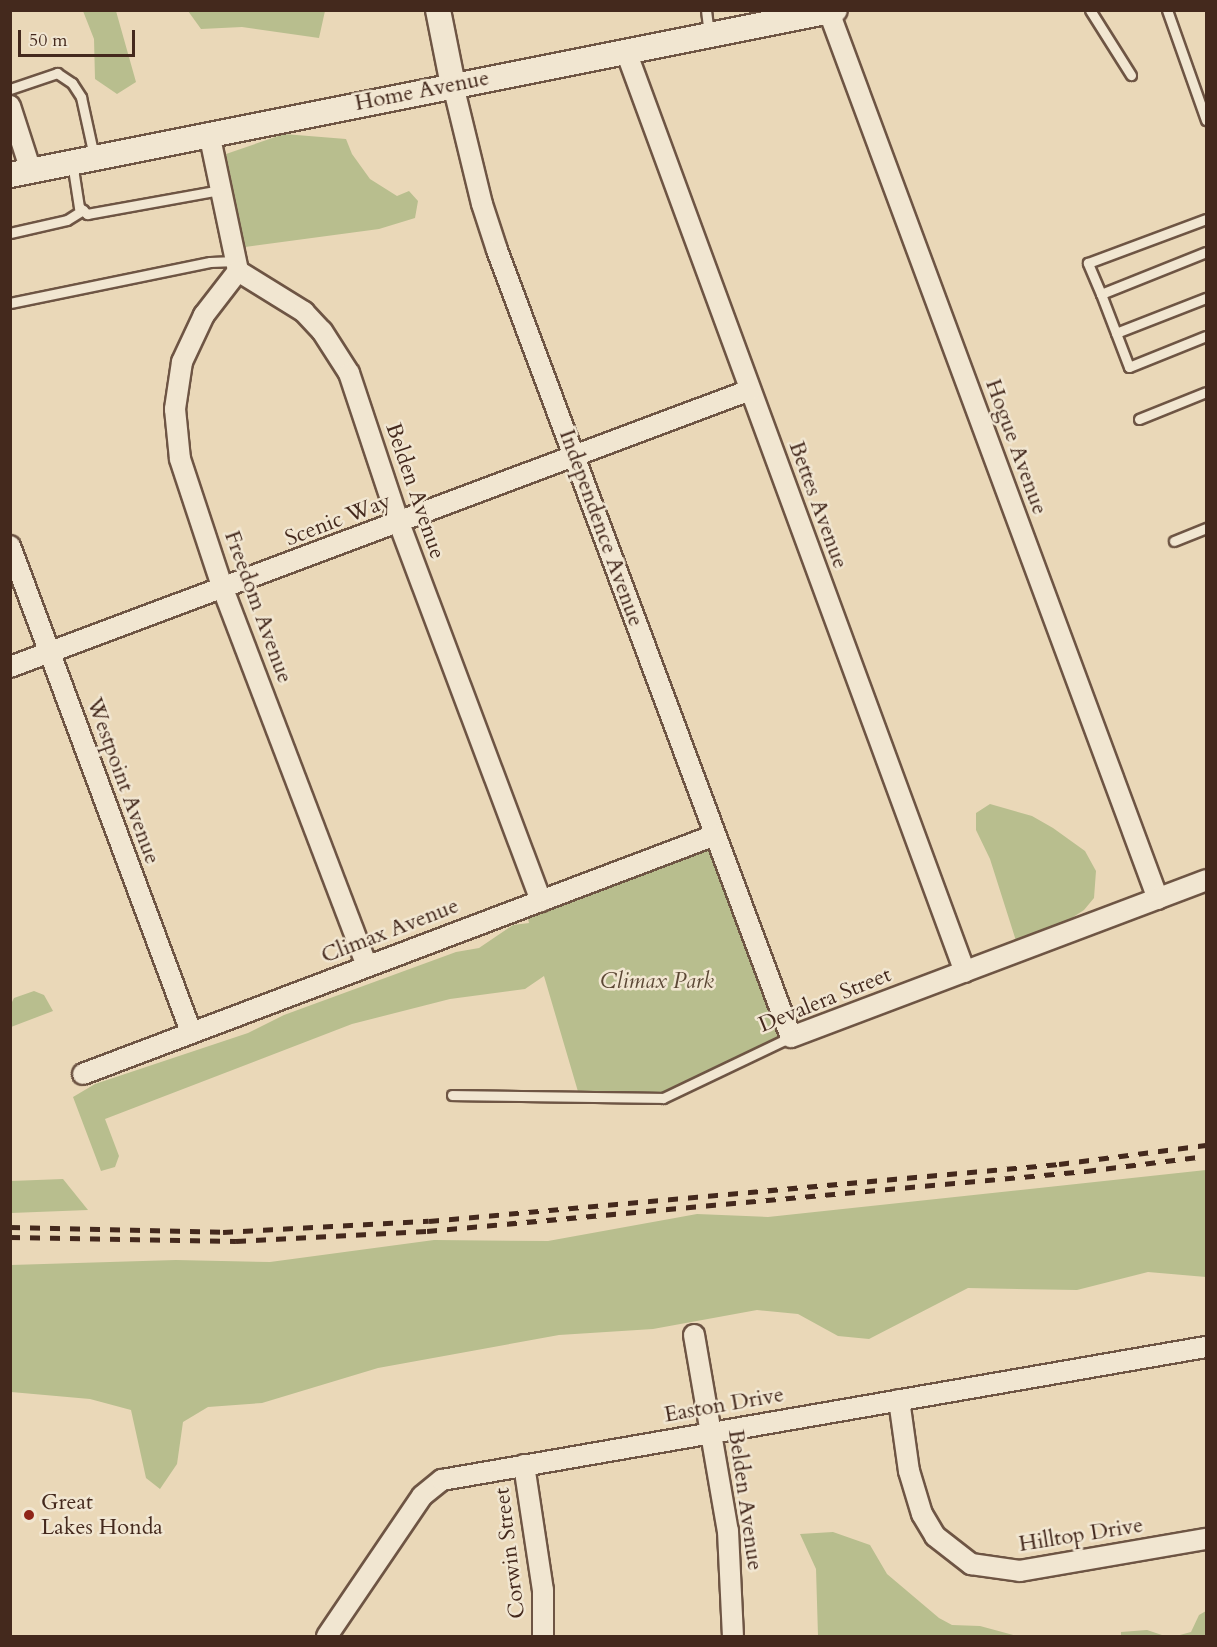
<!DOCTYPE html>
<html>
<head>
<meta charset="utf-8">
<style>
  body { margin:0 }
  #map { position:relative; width:1217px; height:1647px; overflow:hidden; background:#ead8b8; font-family:Cardo,serif }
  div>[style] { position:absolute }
  .green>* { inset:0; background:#b8be8e }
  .roads { filter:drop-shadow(2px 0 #6e5544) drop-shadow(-2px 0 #6e5544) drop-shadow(0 2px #6e5544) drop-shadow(0 -2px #6e5544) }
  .service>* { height:9px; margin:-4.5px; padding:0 4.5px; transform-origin:4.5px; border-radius:4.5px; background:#f1e6d1 }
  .minor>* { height:20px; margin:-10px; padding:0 10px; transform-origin:10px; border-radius:10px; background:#f1e6d1 }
  .tertiary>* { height:24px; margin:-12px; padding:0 12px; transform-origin:12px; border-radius:12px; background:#f1e6d1 }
  .rail>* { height:4.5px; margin-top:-2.25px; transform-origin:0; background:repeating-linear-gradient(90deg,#44291d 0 10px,transparent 0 20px) }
  .dots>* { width:16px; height:16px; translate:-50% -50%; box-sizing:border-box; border:3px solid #f1e6d1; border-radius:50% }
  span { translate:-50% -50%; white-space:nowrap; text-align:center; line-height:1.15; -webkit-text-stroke:5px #f1e6d1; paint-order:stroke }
  .street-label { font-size:22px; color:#44291d }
  .park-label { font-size:22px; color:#5b4734; font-style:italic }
  .poi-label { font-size:22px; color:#44291d }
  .left { translate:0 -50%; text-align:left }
  .frame { position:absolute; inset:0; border:12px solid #44291d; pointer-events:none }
  .scale { position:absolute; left:18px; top:30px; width:117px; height:27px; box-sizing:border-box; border:3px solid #44291d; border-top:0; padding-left:8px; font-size:18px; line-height:21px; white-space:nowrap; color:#44291d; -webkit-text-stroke:4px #f1e6d1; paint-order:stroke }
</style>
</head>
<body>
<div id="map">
  <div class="green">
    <div style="clip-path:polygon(83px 11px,116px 11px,136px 82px,117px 94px,95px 79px,94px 39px)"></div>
    <div style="clip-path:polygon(188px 11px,325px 11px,319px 38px,242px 27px,201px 29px)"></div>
    <div style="clip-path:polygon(284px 134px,346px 139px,352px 154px,370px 179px,397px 196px,409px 191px,418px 201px,415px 218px,379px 229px,245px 247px,226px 154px)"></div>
    <div style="clip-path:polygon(990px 804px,1032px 816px,1053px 828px,1085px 851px,1096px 871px,1094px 898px,1084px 910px,1058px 927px,1017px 944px,990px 859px,976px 830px,976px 813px)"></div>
    <div style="clip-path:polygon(715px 835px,791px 1037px,663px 1098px,579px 1095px,544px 976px,525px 989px,450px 999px,352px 1024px,105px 1119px,119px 1156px,115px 1167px,101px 1171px,73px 1097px,95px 1084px,248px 1033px,284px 1015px,456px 952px,479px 948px,513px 925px,529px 923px,525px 907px)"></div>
    <div style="clip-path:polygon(34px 991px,44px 995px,53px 1011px,11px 1027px,11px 1004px,14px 998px)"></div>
    <div style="clip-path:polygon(1206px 1170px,1206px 1277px,1148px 1272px,1077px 1290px,968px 1288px,869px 1339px,838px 1336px,798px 1314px,757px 1310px,653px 1329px,559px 1335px,378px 1368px,262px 1403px,208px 1407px,183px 1422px,177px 1464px,160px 1489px,146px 1478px,131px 1410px,90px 1399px,11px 1392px,11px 1265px,176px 1260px,270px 1262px,434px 1240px,548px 1241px,697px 1214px,768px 1217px)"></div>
    <div style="clip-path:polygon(63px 1179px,88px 1210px,11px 1213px,11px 1181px)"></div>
    <div style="clip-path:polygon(833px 1532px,870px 1545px,887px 1574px,939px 1618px,952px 1625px,980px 1626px,1017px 1636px,818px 1636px,816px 1569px,800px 1534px)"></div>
    <div style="clip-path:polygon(1206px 1611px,1206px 1636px,1176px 1636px,1191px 1632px,1199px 1615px)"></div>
    <div style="clip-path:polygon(1147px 1630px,1165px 1636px,1121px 1636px,1121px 1632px)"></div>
  </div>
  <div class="roads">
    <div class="service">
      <div style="left:706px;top:10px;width:24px;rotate:83deg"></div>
      <div style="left:1090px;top:10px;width:77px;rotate:57.8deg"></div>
      <div style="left:1167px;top:10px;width:117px;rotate:70.5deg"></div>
      <div style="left:10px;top:89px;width:50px;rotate:-18.8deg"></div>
      <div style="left:57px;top:73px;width:18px;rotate:34deg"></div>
      <div style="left:72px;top:83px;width:17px;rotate:57deg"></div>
      <div style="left:81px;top:97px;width:60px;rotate:77.6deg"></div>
      <div style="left:72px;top:162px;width:46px;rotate:81.2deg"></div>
      <div style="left:79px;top:207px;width:11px;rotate:41deg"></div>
      <div style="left:87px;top:214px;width:136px;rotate:-10.2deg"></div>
      <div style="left:10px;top:233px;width:58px;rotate:-12.8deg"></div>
      <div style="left:67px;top:220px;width:19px;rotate:-32deg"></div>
      <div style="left:1206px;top:252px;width:113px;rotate:158.2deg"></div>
      <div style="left:1101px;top:294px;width:78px;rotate:69deg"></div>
      <div style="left:1129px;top:367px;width:83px;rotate:-21.9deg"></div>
      <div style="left:1101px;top:294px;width:34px;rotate:-113deg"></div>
      <div style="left:1088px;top:263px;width:126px;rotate:-20.4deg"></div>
      <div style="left:10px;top:303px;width:204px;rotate:-11.6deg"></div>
      <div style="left:210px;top:262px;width:26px;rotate:-2deg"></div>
      <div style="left:1116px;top:333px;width:97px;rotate:-21.3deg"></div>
      <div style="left:1139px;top:419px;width:72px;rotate:-21.9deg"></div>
      <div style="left:1174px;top:541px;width:35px;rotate:-22deg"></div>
      <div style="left:452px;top:1095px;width:211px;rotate:0.8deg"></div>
      <div style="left:663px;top:1098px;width:142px;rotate:-25.5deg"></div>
    </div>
    <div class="minor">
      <div style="left:829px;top:12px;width:946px;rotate:69.65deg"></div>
      <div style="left:627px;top:54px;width:978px;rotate:69.79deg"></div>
      <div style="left:453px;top:85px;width:122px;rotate:76.3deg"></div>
      <div style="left:482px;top:204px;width:48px;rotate:71.9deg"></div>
      <div style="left:497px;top:250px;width:840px;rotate:69.52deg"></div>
      <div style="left:791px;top:1037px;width:444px;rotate:-20.7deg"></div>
      <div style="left:10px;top:106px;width:68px;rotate:72.1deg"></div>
      <div style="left:209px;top:133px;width:141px;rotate:78.1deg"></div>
      <div style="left:238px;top:271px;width:78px;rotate:31.8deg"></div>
      <div style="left:304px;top:312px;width:26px;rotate:47deg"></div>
      <div style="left:322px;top:331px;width:50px;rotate:57.3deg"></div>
      <div style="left:349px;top:373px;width:158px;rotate:71.6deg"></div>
      <div style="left:399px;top:523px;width:404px;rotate:69.4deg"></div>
      <div style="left:238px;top:271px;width:56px;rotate:127.7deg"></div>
      <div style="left:204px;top:315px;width:52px;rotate:115.1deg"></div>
      <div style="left:182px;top:362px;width:48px;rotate:98.5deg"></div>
      <div style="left:175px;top:409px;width:50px;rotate:84.3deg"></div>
      <div style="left:180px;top:459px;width:137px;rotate:71.7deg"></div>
      <div style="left:223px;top:589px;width:401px;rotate:69.1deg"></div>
      <div style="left:10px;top:546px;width:519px;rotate:69.57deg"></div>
      <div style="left:10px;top:667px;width:790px;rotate:-20.52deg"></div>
      <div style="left:83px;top:1074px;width:676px;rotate:-20.71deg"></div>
      <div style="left:694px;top:1335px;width:199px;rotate:80.2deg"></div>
      <div style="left:728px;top:1531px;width:105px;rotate:87.3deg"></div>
      <div style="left:899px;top:1400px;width:72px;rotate:82deg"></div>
      <div style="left:909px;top:1471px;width:45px;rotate:73.2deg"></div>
      <div style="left:922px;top:1514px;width:26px;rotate:59deg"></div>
      <div style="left:935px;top:1536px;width:46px;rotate:37.9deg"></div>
      <div style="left:971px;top:1564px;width:49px;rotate:8.1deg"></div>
      <div style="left:1020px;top:1571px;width:189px;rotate:-9.8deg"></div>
      <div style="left:524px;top:1465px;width:126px;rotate:81.4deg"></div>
      <div style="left:543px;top:1590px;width:46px;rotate:90deg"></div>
      <div style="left:327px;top:1636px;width:169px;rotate:-55.8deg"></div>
      <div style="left:422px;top:1496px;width:26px;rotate:-39deg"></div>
      <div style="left:442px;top:1480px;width:775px;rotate:-9.88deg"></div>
    </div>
    <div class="tertiary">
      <div style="left:438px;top:10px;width:76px;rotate:78.7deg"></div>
      <div style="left:10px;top:175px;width:841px;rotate:-11.31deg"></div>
    </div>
  </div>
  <div class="rail">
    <div style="left:10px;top:1227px;width:213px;rotate:1.3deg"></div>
    <div style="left:223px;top:1232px;width:206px;rotate:-3.1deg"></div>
    <div style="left:429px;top:1221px;width:633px;rotate:-5.17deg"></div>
    <div style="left:1059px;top:1164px;width:148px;rotate:-7.4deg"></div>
    <div style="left:10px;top:1237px;width:226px;rotate:1deg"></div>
    <div style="left:236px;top:1241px;width:191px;rotate:-3deg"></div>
    <div style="left:427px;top:1231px;width:662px;rotate:-5.2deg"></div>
    <div style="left:1086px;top:1171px;width:121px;rotate:-7.1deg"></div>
  </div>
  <div class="dots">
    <div style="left:29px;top:1515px;background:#8f2418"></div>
  </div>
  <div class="street-label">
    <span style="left:422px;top:91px;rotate:-11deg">Home Avenue</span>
    <span style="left:1016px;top:447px;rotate:70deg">Hogue Avenue</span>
    <span style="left:415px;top:491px;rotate:71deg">Belden Avenue</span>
    <span style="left:818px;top:505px;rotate:70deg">Bettes Avenue</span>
    <span style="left:338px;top:520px;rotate:-21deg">Scenic Way</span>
    <span style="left:601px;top:528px;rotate:70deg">Independence Avenue</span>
    <span style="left:258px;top:607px;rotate:70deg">Freedom Avenue</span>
    <span style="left:123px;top:781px;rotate:70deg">Westpoint Avenue</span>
    <span style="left:390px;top:931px;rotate:-21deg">Climax Avenue</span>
    <span style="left:825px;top:1000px;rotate:-22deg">Devalera Street</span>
    <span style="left:724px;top:1405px;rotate:-10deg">Easton Drive</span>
    <span style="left:745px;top:1500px;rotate:82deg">Belden Avenue</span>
    <span style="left:1081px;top:1535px;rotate:-9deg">Hilltop Drive</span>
    <span style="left:510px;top:1553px;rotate:-97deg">Corwin Street</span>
  </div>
  <div class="park-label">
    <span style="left:657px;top:982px">Climax Park</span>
  </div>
  <div class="poi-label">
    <span class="left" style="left:41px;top:1515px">Great<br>Lakes Honda</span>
  </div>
  <div class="frame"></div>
  <div class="scale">50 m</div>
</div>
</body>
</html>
